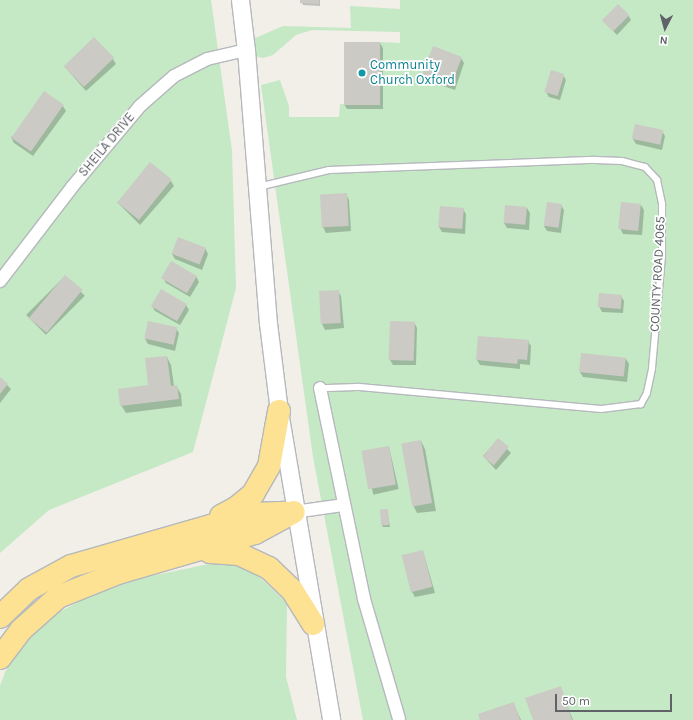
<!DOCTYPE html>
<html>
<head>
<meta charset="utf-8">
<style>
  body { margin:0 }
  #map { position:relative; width:693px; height:720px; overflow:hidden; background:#f1efe8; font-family:Karla,sans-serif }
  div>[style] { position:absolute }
  .green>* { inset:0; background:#c5e8c5 }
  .shadow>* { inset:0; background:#0003; transform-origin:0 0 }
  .building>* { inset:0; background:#cccac5; transform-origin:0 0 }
  .roads { filter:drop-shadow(1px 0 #b5b8bc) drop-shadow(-1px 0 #b5b8bc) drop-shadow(0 1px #b5b8bc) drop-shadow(0 -1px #b5b8bc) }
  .service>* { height:6px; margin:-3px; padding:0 3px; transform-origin:3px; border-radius:3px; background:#fff }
  .minor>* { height:12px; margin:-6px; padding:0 6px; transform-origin:6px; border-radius:6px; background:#fff }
  .secondary>* { height:17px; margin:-8.5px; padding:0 8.5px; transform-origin:8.5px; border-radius:8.5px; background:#fff }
  .motorway>* { height:22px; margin:-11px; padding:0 11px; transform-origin:11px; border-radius:11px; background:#fde293 }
  .dots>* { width:11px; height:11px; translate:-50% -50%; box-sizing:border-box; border:2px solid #fff; border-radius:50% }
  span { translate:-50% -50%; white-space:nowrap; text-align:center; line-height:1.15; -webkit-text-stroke:3.5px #fff; paint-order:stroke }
  .culture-label { font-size:13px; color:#0d838f }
  .left { translate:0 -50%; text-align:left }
  .street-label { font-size:13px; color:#5f6368 }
  .north { position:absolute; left:645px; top:8px; width:40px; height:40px; -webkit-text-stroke:3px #fff; paint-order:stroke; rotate:186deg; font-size:11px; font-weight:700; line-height:16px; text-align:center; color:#5f6368 }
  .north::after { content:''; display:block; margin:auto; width:14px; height:18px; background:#5f6368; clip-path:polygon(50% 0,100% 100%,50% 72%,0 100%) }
  .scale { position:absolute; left:555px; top:694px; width:117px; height:18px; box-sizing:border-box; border:2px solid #5f6368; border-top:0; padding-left:5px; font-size:12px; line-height:14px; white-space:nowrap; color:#5f6368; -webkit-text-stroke:3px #fff; paint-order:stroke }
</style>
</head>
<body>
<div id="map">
  <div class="green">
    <div style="clip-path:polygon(0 0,211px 0,232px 151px,236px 288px,193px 452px,49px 510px,0 553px)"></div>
    <div style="clip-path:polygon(400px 0,693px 0,693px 720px,363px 720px,313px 457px,261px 85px,280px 80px,289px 106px,289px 117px,339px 117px,340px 104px,380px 104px,380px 42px,400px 43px,400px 32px,312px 30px,296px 35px,273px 55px,263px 58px,255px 56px,253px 39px,283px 26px,351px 28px,350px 6px,400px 9px)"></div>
    <div style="clip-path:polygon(223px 561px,251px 569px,287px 603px,286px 677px,297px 720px,0 720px,0 686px,5px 672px,38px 623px,113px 584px)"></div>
  </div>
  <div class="shadow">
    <div style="clip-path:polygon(301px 0,320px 0,320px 6px,303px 5px)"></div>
    <div style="clip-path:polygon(628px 15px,631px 20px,617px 35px,603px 20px)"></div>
    <div style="clip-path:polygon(380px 43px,383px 48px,383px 109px,347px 109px,344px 104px)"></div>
    <div style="clip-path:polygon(461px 58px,464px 63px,455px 90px,426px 80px,423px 74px)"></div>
    <div style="clip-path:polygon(113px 59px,116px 64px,86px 91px,64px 66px)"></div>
    <div style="clip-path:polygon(563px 75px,566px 80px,560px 100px,549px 97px,546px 92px)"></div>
    <div style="clip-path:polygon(63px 106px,66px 111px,33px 156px,14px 143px,11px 137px)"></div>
    <div style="clip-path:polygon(662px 131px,665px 136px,662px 150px,636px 144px,633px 139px)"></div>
    <div style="clip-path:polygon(171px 181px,174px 186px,140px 225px,117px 202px)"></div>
    <div style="clip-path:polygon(346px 194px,349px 200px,351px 231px,326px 233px,323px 227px)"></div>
    <div style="clip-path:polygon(561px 205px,564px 210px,561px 233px,547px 231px,544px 226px)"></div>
    <div style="clip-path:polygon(641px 205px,644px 210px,642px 235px,623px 234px,620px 228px)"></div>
    <div style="clip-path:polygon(527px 208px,530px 213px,529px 230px,507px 228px,504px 223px)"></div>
    <div style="clip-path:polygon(463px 209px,466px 214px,465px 234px,442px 232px,439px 227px)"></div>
    <div style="clip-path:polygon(205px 248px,208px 254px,202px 270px,175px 259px,172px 254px)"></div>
    <div style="left:65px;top:276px;width:28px;height:55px;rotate:45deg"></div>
    <div style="clip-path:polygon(196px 276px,199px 282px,190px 297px,166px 283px,163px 278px)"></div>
    <div style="clip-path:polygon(338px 291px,341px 296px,344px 328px,325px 330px,322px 324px)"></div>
    <div style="clip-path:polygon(621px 296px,624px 301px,623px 313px,602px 312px,599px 306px)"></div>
    <div style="clip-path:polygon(186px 305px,189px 310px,180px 325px,155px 311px,152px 306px)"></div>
    <div style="clip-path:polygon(414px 322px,417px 328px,416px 365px,393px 365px,390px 360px)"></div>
    <div style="clip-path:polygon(176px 328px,179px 333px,175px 351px,148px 344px,145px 339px)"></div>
    <div style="clip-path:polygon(528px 341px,531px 346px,530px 365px,520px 364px,520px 369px,480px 365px,477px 360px)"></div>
    <div style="clip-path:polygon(167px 357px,171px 365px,174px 386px,176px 386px,181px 394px,182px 406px,126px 413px,121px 405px,149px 386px)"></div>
    <div style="clip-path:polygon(626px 359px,629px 364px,627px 382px,583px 377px,580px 372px)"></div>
    <div style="clip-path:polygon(0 378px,11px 389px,0 403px)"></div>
    <div style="clip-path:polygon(498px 439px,511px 453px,496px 470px,483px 456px)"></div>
    <div style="clip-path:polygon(421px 441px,425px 449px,436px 511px,417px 513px,413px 505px)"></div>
    <div style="left:389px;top:447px;width:43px;height:26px;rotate:77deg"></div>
    <div style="clip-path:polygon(387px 510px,390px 527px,383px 527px,382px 525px)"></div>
    <div style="clip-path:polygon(423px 551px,435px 593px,415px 597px,412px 592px)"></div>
    <div style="clip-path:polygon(560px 687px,573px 720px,534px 720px)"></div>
    <div style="clip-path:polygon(513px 703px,521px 720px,481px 720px)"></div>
  </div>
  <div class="building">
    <div style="clip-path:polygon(300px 0,319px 0,319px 4px,300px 3px)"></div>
    <div style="left:618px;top:4px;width:16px;height:23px;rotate:45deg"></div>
    <div style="left:94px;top:37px;width:29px;height:42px;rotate:46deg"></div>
    <div style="left:344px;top:42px;width:36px;height:63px"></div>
    <div style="left:433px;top:46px;width:31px;height:31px;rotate:21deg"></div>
    <div style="left:551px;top:70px;width:14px;height:23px;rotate:17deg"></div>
    <div style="left:44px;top:91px;width:24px;height:57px;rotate:35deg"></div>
    <div style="left:635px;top:124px;width:29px;height:15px;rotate:12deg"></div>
    <div style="left:150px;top:162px;width:28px;height:52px;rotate:39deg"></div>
    <div style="left:347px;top:193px;width:33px;height:27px;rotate:87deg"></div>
    <div style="left:547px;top:202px;width:15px;height:24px;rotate:8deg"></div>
    <div style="left:621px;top:202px;width:20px;height:27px;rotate:6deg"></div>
    <div style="left:505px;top:205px;width:22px;height:18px;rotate:5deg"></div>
    <div style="left:440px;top:206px;width:24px;height:21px;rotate:5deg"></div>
    <div style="left:178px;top:237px;width:30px;height:18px;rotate:21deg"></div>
    <div style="left:171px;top:261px;width:30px;height:20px;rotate:30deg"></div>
    <div style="left:65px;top:275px;width:23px;height:56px;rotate:40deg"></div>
    <div style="left:161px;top:289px;width:30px;height:20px;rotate:30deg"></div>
    <div style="left:339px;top:290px;width:33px;height:20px;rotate:87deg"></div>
    <div style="left:599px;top:293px;width:23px;height:14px;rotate:5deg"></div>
    <div style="left:148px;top:321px;width:30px;height:18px;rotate:12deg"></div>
    <div style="left:390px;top:321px;width:25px;height:39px;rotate:2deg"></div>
    <div style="clip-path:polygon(478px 336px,529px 340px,527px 360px,518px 359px,517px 364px,476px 360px)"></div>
    <div style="left:581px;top:353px;width:45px;height:19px;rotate:6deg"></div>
    <div style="clip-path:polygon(167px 356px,171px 386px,177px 385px,179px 399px,120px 406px,118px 389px,148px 385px,145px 358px)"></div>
    <div style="clip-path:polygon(0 377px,8px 384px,0 394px)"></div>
    <div style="left:498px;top:438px;width:14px;height:24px;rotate:39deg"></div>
    <div style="left:421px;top:440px;width:64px;height:20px;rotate:80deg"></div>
    <div style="left:389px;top:446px;width:39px;height:28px;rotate:80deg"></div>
    <div style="left:388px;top:509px;width:16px;height:8px;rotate:86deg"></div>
    <div style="left:423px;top:550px;width:38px;height:22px;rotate:76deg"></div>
    <div style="clip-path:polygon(561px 686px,572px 720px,533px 720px,525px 698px)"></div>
    <div style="clip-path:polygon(514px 702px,520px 720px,480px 720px,478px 714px)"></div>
  </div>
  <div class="roads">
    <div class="service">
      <div style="left:258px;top:187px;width:73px;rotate:-13.5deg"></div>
      <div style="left:329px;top:170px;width:266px;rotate:-2.2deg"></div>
      <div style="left:595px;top:160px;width:27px;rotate:2deg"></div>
      <div style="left:622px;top:161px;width:24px;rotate:15deg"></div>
      <div style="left:645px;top:167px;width:18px;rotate:47deg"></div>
      <div style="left:657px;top:180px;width:25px;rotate:78deg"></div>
      <div style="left:662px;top:204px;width:52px;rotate:90deg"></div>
      <div style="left:662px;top:256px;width:113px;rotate:95.1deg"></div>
      <div style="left:652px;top:369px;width:25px;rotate:102deg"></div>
      <div style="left:647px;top:393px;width:13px;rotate:119deg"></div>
      <div style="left:641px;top:404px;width:40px;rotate:172.9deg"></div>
      <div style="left:601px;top:409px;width:245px;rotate:-174.8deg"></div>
      <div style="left:357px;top:387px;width:37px;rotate:178deg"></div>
    </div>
    <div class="minor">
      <div style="left:0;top:281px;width:118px;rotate:-52.5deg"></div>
      <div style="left:72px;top:187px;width:106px;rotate:-50deg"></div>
      <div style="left:140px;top:106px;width:45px;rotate:-41.4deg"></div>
      <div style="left:174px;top:76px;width:37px;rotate:-27deg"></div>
      <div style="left:207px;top:59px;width:40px;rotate:-13deg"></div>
      <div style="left:320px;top:388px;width:216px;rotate:78.2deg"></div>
      <div style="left:364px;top:599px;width:125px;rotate:73.7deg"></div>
      <div style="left:294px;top:512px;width:49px;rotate:-8.1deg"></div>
    </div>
    <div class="secondary">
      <div style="left:240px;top:0;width:50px;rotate:83.2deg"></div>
      <div style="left:246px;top:50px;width:274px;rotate:85.4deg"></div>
      <div style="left:268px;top:323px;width:89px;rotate:82.9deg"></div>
      <div style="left:279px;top:411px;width:313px;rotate:80.4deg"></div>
    </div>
    <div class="motorway">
      <div style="left:221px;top:516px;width:17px;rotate:-28deg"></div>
      <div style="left:236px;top:508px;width:22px;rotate:-39deg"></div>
      <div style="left:253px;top:494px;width:32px;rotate:-60deg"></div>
      <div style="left:269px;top:466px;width:56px;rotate:-79.7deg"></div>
      <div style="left:210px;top:552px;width:29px;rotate:4deg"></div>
      <div style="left:239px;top:554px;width:33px;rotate:25deg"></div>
      <div style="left:269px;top:568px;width:32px;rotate:44deg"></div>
      <div style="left:292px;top:590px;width:40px;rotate:58deg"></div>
      <div style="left:0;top:617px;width:40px;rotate:-44deg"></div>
      <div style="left:29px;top:589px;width:48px;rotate:-28.7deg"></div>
      <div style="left:71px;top:566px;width:188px;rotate:-16deg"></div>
      <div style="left:252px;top:514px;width:35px;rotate:-2deg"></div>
      <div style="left:0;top:658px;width:35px;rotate:-53deg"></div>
      <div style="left:21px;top:630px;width:50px;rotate:-41.7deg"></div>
      <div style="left:58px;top:597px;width:65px;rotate:-21.8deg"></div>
      <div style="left:118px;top:573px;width:143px;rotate:-16.3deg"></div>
      <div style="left:255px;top:533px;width:44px;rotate:-28.3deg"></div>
    </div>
  </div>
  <div class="dots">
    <div style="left:362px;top:73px;background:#0f9aa8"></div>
  </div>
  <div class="culture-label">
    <span class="left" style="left:370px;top:73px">Community<br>Church Oxford</span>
  </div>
  <div class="street-label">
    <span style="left:107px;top:145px;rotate:-50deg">SHEILA DRIVE</span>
    <span style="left:658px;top:274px;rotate:-87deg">COUNTY ROAD 4065</span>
  </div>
  <div class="north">N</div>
  <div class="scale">50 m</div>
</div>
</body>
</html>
